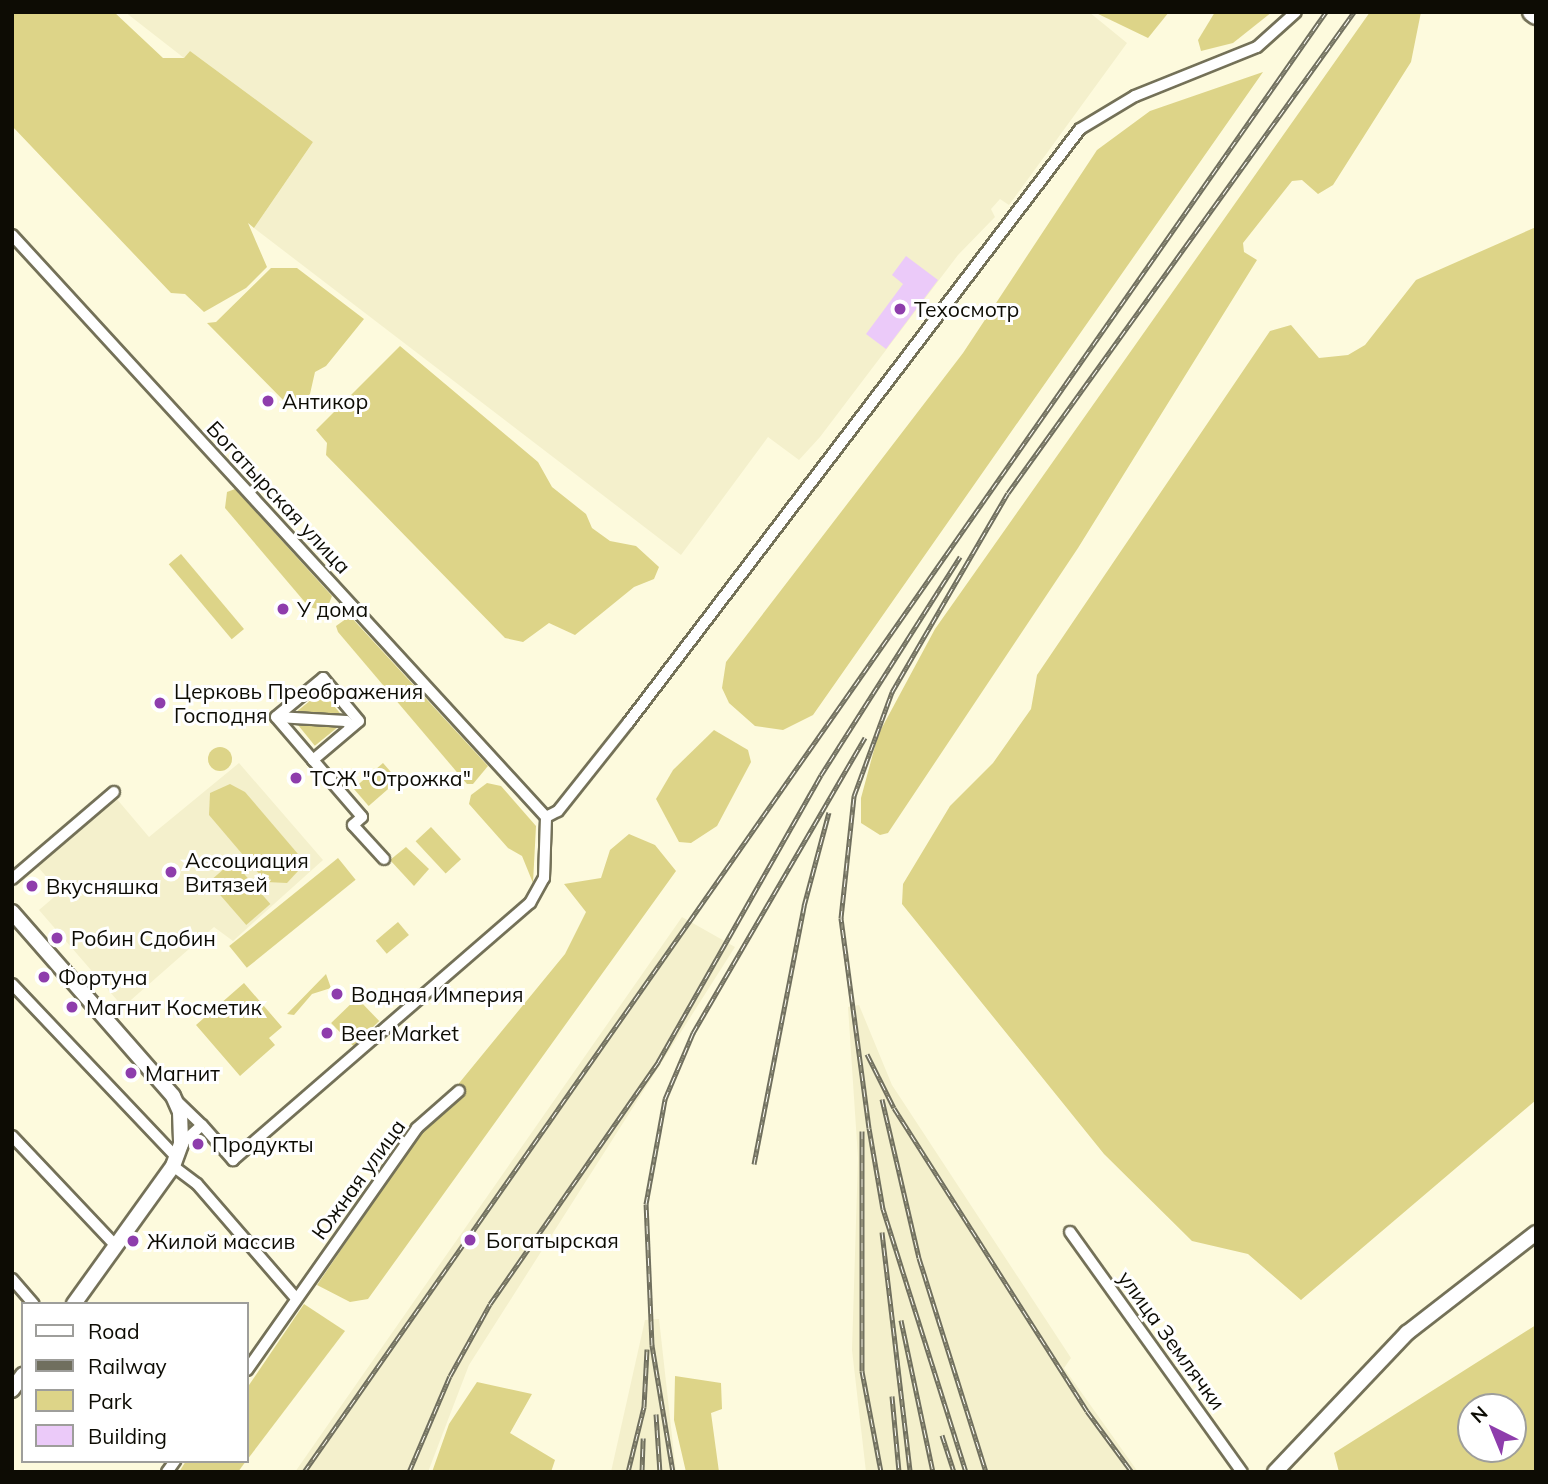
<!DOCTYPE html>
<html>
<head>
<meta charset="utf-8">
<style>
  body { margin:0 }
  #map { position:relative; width:1548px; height:1484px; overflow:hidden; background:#fdfadd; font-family:Mulish,sans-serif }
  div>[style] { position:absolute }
  .built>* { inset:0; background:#f4f0cc }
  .green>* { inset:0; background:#ddd488; transform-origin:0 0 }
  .round { border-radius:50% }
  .building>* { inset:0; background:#ebcaf9 }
  .roads { filter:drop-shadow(2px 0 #747158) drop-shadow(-2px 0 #747158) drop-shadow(0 2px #747158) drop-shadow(0 -2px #747158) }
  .street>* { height:10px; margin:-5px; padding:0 5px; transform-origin:5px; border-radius:5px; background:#fff }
  .secondary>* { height:14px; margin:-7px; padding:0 7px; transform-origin:7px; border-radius:7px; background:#fff }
  .highway>* { height:18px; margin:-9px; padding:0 9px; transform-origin:9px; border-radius:9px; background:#fff }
  .rail>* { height:5px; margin-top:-2.5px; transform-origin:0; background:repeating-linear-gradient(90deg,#fff 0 8px,#706f5e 0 16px); box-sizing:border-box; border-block:2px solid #706f5e }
  .dots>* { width:19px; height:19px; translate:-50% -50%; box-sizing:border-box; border:4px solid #fff; border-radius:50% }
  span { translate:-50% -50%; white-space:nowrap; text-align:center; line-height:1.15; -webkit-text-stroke:6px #fff; paint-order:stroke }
  .poi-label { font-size:21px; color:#0d0c04 }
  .left { translate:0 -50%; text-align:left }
  .street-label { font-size:21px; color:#0d0c04 }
  .frame { position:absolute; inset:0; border:14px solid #0d0c04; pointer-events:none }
  .legend { position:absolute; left:21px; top:1302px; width:228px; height:161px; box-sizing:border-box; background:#fff; border:2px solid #9e9e9b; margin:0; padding:9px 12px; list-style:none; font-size:21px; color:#0d0c04 }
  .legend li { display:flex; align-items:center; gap:14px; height:35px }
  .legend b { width:35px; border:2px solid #9e9e9b }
  .north { position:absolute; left:1457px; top:1393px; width:70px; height:70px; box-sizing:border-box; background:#fff; border:2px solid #9e9e9b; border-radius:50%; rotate:317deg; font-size:19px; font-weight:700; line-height:28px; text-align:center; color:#0d0c04 }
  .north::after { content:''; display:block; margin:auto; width:24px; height:32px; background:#8e3dac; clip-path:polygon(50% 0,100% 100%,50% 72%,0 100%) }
</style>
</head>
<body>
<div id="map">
  <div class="built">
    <div style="clip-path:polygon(125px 12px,1089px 12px,1127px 43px,1009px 205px,1000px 199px,991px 209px,995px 217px,958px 255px,820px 437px,799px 460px,768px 437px,681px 555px,254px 228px,313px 142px,190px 51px,184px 58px)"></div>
    <div style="clip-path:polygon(239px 763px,323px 860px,233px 941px,214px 927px,123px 1007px,39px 910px,60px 892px,37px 866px,116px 798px,149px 837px)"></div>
    <div style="clip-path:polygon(682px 917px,735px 947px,469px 1365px,428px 1472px,295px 1472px)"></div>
    <div style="clip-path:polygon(859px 1005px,892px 1085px,1071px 1358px,1064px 1368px,1138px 1472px,866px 1472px,852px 1350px,858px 1158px,848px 1007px)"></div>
    <div style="clip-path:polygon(659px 1319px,676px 1472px,611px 1472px,645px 1320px)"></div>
  </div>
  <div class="green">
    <div style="clip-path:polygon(12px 12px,114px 12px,163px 58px,184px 58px,190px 51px,313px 142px,254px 228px,248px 223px,267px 267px,246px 288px,204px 312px,185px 294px,171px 293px,12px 126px)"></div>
    <div style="clip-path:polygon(1094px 12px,1169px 12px,1148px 38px)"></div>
    <div style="clip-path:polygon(1215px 12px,1272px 12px,1233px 43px,1201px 51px,1198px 40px)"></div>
    <div style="clip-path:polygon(1370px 12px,1421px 12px,1411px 62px,1333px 185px,1318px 194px,1302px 180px,1292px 181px,1243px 243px,1244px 252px,1257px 260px,1078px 548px,888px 833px,880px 835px,861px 823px,861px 798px,878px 735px,935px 629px)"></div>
    <div style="clip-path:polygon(1263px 72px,813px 715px,783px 730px,755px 726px,729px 703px,722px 688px,726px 662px,963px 353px,1097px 150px,1150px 111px)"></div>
    <div style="clip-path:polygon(1536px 227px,1536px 1100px,1301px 1300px,1248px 1254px,1192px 1241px,1104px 1154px,902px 904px,903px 884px,950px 806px,993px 763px,1031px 709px,1037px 675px,1270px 331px,1291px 325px,1319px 358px,1348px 355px,1365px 345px,1416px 280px)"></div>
    <div style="clip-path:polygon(271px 268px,297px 268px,364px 319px,326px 366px,315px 372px,310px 394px,293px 410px,207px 323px,216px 322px)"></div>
    <div style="clip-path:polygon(400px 346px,538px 462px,552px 487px,586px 514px,592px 528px,610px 541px,636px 546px,659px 567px,654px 579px,634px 587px,575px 635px,549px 623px,523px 642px,505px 638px,326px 455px,327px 443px,316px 430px)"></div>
    <div style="clip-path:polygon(235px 489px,332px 596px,326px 611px,309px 607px,225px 508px,227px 492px)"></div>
    <div style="left:181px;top:554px;width:98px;height:16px;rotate:50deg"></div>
    <div style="clip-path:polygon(350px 616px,488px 766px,473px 784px,467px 784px,338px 632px,336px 626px)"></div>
    <div style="left:322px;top:691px;width:38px;height:40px;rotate:51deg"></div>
    <div style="clip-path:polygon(714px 730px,748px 750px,751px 762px,717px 826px,691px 843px,679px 842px,656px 799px,673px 770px)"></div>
    <div class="round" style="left:208px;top:747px;width:24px;height:24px"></div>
    <div style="left:383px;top:763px;width:23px;height:39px;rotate:49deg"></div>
    <div style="clip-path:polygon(487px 783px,501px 786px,536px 826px,533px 883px,522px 856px,508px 848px,469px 804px,471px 795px)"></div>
    <div style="clip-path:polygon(230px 784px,245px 792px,298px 854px,299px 870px,287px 883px,266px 882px,209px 815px,210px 793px)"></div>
    <div style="left:431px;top:827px;width:44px;height:21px;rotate:47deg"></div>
    <div style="clip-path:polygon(629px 834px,655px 845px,676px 871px,368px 1299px,350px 1302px,317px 1285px,433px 1115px,565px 954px,586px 912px,564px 884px,601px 878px,610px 850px)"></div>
    <div style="clip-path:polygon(406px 847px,429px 869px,414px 886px,390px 860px)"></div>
    <div style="left:338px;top:858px;width:28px;height:140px;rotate:51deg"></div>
    <div style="left:233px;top:861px;width:57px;height:32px;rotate:49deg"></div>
    <div style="left:398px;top:922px;width:17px;height:29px;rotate:50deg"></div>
    <div style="clip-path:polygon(326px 974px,331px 988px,312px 994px,294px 1015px,287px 1014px)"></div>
    <div style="clip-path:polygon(244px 983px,282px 1027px,269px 1038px,275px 1045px,240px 1076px,196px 1025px)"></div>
    <div style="left:357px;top:998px;width:32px;height:36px;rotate:46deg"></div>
    <div style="clip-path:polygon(304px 1304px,345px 1331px,247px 1460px,247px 1388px)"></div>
    <div style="clip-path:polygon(evenodd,1536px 1325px,1536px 1472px,1339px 1472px,1334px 1453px,1536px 1325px,1471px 1407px,1513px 1407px,1513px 1449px,1471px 1449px,1471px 1407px)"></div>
    <div style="clip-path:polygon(675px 1376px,721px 1383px,722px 1409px,711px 1413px,719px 1472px,686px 1472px,674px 1420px)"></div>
    <div style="clip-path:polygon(477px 1382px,532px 1394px,510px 1433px,555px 1460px,551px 1472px,432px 1472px,449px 1424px)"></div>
    <div style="clip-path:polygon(186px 1461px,246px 1461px,238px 1472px,179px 1472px)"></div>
  </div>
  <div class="building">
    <div style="clip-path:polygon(906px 256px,938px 280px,886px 349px,866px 334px,903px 284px,892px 275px)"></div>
  </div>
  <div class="roads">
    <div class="street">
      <div style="left:12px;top:235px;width:790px;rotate:47.46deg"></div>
      <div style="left:277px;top:717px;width:69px;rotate:3.3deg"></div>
      <div style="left:346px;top:721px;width:8px;rotate:45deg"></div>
      <div style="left:313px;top:760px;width:60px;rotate:-40.3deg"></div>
      <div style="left:359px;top:721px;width:56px;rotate:-129.9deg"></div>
      <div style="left:323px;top:678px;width:61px;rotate:140.3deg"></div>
      <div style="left:276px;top:717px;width:57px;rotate:49.3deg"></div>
      <div style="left:313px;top:760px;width:75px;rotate:49.3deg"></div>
      <div style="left:362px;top:817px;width:12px;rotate:138deg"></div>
      <div style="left:353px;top:825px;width:46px;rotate:47.6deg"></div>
      <div style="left:546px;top:817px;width:13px;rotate:-27deg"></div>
      <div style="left:558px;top:811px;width:112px;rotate:-51.5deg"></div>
      <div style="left:628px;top:723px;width:746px;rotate:-52.73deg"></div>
      <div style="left:1080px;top:129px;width:64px;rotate:-31deg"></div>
      <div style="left:1135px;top:96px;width:131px;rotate:-21.9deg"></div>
      <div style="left:1257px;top:47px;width:52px;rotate:-41.9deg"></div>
      <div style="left:12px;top:879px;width:134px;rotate:-40.5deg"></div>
      <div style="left:12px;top:984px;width:240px;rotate:46.5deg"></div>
      <div style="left:179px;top:1103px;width:32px;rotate:44deg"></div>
      <div style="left:12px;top:1136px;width:151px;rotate:46.6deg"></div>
      <div style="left:181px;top:1144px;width:28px;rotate:-42deg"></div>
      <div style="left:202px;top:1125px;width:47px;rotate:48.5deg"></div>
      <div style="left:233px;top:1160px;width:393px;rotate:-40.9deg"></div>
      <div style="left:530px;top:903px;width:29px;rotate:-61deg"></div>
      <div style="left:544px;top:878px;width:61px;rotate:-88.1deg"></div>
      <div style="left:173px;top:1166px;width:30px;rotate:37deg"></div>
      <div style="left:197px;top:1184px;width:150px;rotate:49.1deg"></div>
      <div style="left:1070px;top:1232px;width:295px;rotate:54.4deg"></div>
      <div style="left:12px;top:1279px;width:33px;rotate:49deg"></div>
      <div style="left:247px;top:1370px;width:296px;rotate:-54.9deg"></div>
      <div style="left:417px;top:1128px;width:56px;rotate:-41.4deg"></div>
      <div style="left:167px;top:1472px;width:14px;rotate:-54deg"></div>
    </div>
    <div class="secondary">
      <div style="left:12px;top:912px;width:244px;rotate:48.8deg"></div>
      <div style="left:173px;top:1096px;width:17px;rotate:66deg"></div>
      <div style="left:180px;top:1112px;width:32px;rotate:88deg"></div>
      <div style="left:181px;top:1144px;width:23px;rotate:110deg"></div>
      <div style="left:173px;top:1166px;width:170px;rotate:125.7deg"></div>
      <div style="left:12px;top:1390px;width:19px;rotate:-54deg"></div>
      <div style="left:1275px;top:1472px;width:192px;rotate:-46.5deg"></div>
      <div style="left:1407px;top:1333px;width:163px;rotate:-37.8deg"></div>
    </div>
    <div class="highway">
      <div style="left:1532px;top:12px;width:5px;rotate:37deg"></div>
    </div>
  </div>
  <div class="rail">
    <div style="left:867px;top:1054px;width:60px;rotate:63.4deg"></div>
    <div style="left:894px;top:1108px;width:359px;rotate:57.5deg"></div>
    <div style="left:1087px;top:1411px;width:76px;rotate:53.6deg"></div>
    <div style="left:882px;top:1099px;width:163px;rotate:76.9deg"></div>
    <div style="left:919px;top:1258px;width:224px;rotate:72.6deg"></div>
    <div style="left:862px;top:1131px;width:240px;rotate:90deg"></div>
    <div style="left:862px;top:1371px;width:103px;rotate:79.3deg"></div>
    <div style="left:754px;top:1164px;width:263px;rotate:-79deg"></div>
    <div style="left:804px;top:906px;width:97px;rotate:-75.1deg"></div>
    <div style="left:882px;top:1232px;width:242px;rotate:83.3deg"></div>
    <div style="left:901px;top:1320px;width:155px;rotate:78.1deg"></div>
    <div style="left:892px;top:1396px;width:76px;rotate:84.7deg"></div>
    <div style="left:656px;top:1414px;width:58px;rotate:86.1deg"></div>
    <div style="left:942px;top:1435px;width:39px;rotate:72deg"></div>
    <div style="left:304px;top:1472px;width:1782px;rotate:-55.01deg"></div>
    <div style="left:409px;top:1472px;width:104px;rotate:-66.9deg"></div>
    <div style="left:450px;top:1376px;width:82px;rotate:-60.9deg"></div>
    <div style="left:490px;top:1304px;width:295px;rotate:-55.2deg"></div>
    <div style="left:658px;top:1062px;width:330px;rotate:-60.4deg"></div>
    <div style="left:821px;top:775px;width:259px;rotate:-57.5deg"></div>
    <div style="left:628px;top:1472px;width:67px;rotate:-76.2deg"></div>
    <div style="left:644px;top:1407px;width:58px;rotate:-87deg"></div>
    <div style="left:642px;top:1472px;width:34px;rotate:-88deg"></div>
    <div style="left:673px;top:1472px;width:129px;rotate:-99.4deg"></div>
    <div style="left:652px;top:1345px;width:141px;rotate:-92.4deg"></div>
    <div style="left:646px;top:1204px;width:107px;rotate:-79.7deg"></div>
    <div style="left:665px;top:1099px;width:72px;rotate:-67deg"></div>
    <div style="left:693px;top:1033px;width:342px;rotate:-59.8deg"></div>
    <div style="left:966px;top:1472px;width:276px;rotate:-107.5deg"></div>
    <div style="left:883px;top:1209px;width:82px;rotate:-99.8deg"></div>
    <div style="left:869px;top:1128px;width:212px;rotate:-97.6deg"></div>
    <div style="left:841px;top:918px;width:123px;rotate:-83.9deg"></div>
    <div style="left:854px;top:796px;width:111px;rotate:-69.9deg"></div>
    <div style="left:892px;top:692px;width:230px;rotate:-59.8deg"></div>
    <div style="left:1008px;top:493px;width:593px;rotate:-54.27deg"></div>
  </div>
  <div class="dots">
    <div style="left:900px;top:309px;background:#8e3dac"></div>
    <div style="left:268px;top:401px;background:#8e3dac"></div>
    <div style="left:283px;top:609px;background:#8e3dac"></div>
    <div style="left:160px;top:703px;background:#8e3dac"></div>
    <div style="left:296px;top:778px;background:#8e3dac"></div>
    <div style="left:171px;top:872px;background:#8e3dac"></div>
    <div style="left:32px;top:886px;background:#8e3dac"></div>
    <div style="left:57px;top:938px;background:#8e3dac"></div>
    <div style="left:44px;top:977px;background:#8e3dac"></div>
    <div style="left:337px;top:994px;background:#8e3dac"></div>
    <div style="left:72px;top:1007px;background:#8e3dac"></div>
    <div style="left:327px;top:1033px;background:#8e3dac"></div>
    <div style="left:131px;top:1073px;background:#8e3dac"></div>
    <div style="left:198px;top:1144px;background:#8e3dac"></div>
    <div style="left:470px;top:1240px;background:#8e3dac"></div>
    <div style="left:133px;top:1241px;background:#8e3dac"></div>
  </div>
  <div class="poi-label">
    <span class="left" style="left:914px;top:309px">Техосмотр</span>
    <span class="left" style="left:282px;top:401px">Антикор</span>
    <span class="left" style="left:297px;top:609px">У дома</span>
    <span class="left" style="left:174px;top:703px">Церковь Преображения<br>Господня</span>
    <span class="left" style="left:310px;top:778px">ТСЖ "Отрожка"</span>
    <span class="left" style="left:185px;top:872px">Ассоциация<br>Витязей</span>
    <span class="left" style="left:46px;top:886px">Вкусняшка</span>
    <span class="left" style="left:71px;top:938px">Робин Сдобин</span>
    <span class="left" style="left:58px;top:977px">Фортуна</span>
    <span class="left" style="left:351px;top:994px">Водная Империя</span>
    <span class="left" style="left:86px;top:1007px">Магнит Косметик</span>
    <span class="left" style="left:341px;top:1033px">Beer Market</span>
    <span class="left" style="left:145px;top:1073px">Магнит</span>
    <span class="left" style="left:212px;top:1144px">Продукты</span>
    <span class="left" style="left:486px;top:1240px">Богатырская</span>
    <span class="left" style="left:147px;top:1241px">Жилой массив</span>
  </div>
  <div class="street-label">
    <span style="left:279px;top:497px;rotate:47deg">Богатырская улица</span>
    <span style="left:358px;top:1179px;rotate:-54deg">Южная улица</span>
    <span style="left:1172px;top:1340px;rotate:54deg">улица Землячки</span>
  </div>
  <div class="frame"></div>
  <ul class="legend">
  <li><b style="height:9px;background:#fff"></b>Road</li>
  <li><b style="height:9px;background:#706f5e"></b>Railway</li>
  <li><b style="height:19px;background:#ddd488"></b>Park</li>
  <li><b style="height:19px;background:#ebcaf9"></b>Building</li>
  </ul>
  <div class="north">N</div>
</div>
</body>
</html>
